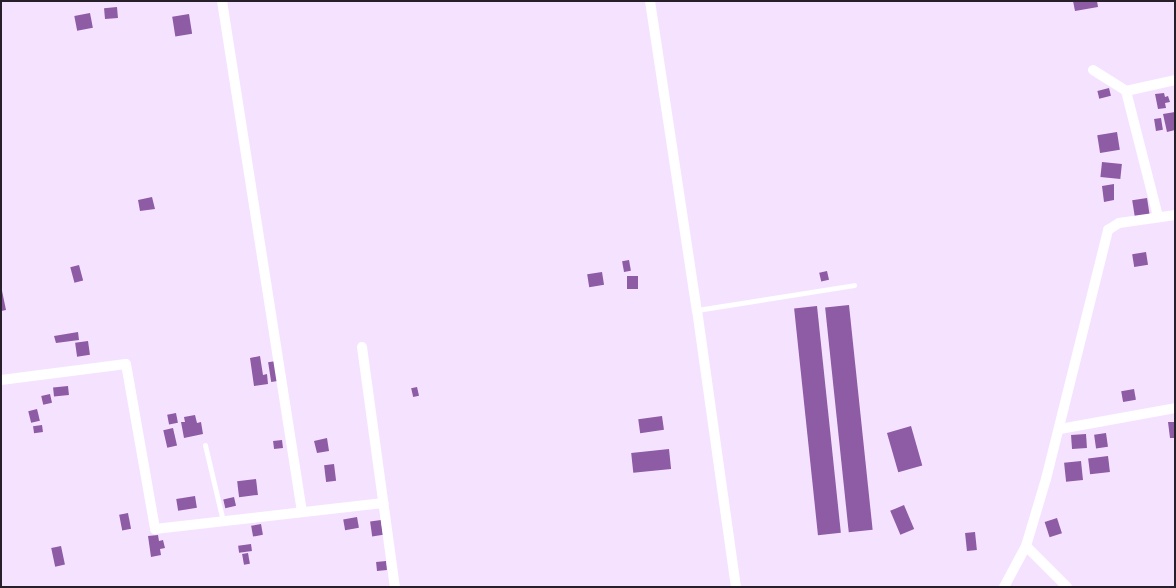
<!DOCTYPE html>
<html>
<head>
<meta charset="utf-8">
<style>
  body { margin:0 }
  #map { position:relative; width:1176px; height:588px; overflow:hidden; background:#f5e2ff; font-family:"Exo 2",sans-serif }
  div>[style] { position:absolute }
  .building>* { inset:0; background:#8e5ba5; transform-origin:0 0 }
  .lane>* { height:5px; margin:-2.5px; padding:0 2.5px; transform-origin:2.5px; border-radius:2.5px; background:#fff }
  .street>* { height:10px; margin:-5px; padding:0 5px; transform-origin:5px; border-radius:5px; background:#fff }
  span { translate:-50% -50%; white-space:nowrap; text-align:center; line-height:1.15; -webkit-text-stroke:5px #f5e2ff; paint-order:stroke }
  .frame { position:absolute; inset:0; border:2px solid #27202a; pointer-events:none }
</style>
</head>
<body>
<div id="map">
  <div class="building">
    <div style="clip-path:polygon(1073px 1px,1097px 1px,1098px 7px,1075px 11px)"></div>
    <div style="left:117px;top:7px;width:11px;height:13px;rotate:85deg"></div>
    <div style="left:90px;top:13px;width:15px;height:16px;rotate:79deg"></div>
    <div style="left:189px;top:14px;width:20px;height:17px;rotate:81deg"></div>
    <div style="left:1109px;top:88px;width:8px;height:12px;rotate:76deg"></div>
    <div style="clip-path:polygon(1164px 93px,1165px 97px,1168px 96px,1170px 102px,1165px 103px,1166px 108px,1158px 109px,1155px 94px)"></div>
    <div style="clip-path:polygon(1175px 112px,1175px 130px,1167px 132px,1163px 114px)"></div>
    <div style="left:1161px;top:118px;width:12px;height:7px;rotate:81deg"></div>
    <div style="left:1117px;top:132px;width:18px;height:20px;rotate:81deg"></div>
    <div style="left:1102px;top:162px;width:20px;height:15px;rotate:6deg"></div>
    <div style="clip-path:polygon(1114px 184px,1114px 200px,1104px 202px,1102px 186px)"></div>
    <div style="clip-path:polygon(152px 197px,155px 209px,140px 211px,138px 200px)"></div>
    <div style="left:1147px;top:198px;width:18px;height:15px;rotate:81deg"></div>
    <div style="left:1146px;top:252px;width:13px;height:14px;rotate:81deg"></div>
    <div style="left:629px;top:260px;width:11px;height:7px;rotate:80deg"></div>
    <div style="left:79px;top:265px;width:16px;height:9px;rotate:75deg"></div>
    <div style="left:827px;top:271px;width:9px;height:8px;rotate:77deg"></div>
    <div style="left:602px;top:272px;width:13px;height:15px;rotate:81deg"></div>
    <div style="left:627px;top:276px;width:11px;height:13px"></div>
    <div style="clip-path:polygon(1px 286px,6px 310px,1px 311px)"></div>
    <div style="left:849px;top:305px;width:226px;height:24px;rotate:84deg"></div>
    <div style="left:817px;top:306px;width:228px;height:23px;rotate:84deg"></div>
    <div style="clip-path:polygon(78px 332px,79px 340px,56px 343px,54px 336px)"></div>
    <div style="left:88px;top:341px;width:14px;height:13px;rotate:82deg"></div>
    <div style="clip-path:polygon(260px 356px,263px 375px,267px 374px,268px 384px,254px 386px,250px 358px)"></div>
    <div style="left:276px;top:361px;width:20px;height:8px;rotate:81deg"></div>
    <div style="left:68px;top:386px;width:9px;height:15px;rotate:84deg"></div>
    <div style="left:417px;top:387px;width:9px;height:6px;rotate:77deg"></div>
    <div style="left:1134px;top:389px;width:11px;height:13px;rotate:80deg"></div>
    <div style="left:50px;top:394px;width:9px;height:9px;rotate:77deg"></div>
    <div style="left:37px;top:409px;width:12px;height:9px;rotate:76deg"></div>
    <div style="left:176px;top:413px;width:10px;height:9px;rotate:79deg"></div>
    <div style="clip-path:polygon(195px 415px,197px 423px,201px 422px,203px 434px,184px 438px,181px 422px,185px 422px,184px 417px)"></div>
    <div style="left:662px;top:416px;width:14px;height:24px;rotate:82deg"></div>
    <div style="clip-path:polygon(1168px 422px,1175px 422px,1175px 438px,1170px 438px)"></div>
    <div style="left:42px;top:425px;width:7px;height:9px;rotate:82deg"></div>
    <div style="left:911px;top:426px;width:41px;height:25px;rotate:74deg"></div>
    <div style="left:173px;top:428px;width:18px;height:10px;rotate:77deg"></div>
    <div style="left:1106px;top:433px;width:14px;height:12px;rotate:82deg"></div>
    <div style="left:1086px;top:434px;width:14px;height:15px;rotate:86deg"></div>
    <div style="clip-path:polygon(327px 438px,329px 451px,317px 453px,314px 441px)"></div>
    <div style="left:282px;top:440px;width:8px;height:9px;rotate:83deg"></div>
    <div style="left:669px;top:449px;width:20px;height:38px;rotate:84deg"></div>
    <div style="left:1108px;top:456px;width:16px;height:20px;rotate:83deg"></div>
    <div style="left:1081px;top:461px;width:19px;height:17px;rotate:84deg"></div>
    <div style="left:334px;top:464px;width:17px;height:10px;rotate:83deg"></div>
    <div style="left:256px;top:479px;width:16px;height:19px;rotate:83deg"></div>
    <div style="left:195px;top:496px;width:12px;height:19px;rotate:81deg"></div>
    <div style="left:234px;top:497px;width:9px;height:11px;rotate:77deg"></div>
    <div style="left:904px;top:505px;width:26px;height:15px;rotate:67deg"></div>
    <div style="left:128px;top:513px;width:16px;height:9px;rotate:79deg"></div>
    <div style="left:357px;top:517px;width:11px;height:14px;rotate:80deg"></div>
    <div style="left:1057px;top:518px;width:16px;height:13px;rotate:72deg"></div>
    <div style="left:381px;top:520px;width:15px;height:11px;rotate:82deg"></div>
    <div style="left:261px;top:524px;width:11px;height:10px;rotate:80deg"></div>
    <div style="left:975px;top:532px;width:18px;height:10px;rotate:84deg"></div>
    <div style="clip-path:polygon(158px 535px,159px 541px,163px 540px,165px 548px,160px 549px,161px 555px,151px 557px,148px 536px)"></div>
    <div style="left:251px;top:544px;width:7px;height:13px;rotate:82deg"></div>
    <div style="left:61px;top:546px;width:19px;height:10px;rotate:78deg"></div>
    <div style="left:248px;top:553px;width:11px;height:6px;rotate:80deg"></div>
    <div style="left:386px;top:561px;width:9px;height:10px;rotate:84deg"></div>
  </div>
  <div class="lane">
    <div style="left:697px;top:310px;width:159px;rotate:-9deg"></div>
    <div style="left:205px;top:445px;width:78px;rotate:76.7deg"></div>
  </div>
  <div class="street">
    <div style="left:222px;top:1px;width:517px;rotate:81.1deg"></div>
    <div style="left:650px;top:1px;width:313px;rotate:81.4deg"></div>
    <div style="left:697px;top:310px;width:280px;rotate:82deg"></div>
    <div style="left:1093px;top:70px;width:39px;rotate:32deg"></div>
    <div style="left:1126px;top:91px;width:50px;rotate:-12.7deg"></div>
    <div style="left:1126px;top:91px;width:130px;rotate:75.7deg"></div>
    <div style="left:362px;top:347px;width:242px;rotate:82.2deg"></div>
    <div style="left:1px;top:380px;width:126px;rotate:-7.3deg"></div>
    <div style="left:126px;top:364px;width:168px;rotate:80deg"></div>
    <div style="left:155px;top:529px;width:230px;rotate:-6.5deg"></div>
    <div style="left:1060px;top:429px;width:117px;rotate:-10.3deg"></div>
    <div style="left:1026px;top:546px;width:58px;rotate:45deg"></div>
    <div style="left:1004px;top:587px;width:47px;rotate:-61.8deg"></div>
    <div style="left:1026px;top:546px;width:70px;rotate:-73.4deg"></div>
    <div style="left:1046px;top:479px;width:257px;rotate:-76deg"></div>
    <div style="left:1108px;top:230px;width:13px;rotate:-32deg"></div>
    <div style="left:1119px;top:223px;width:57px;rotate:-8.1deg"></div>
  </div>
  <div class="frame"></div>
</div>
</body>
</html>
